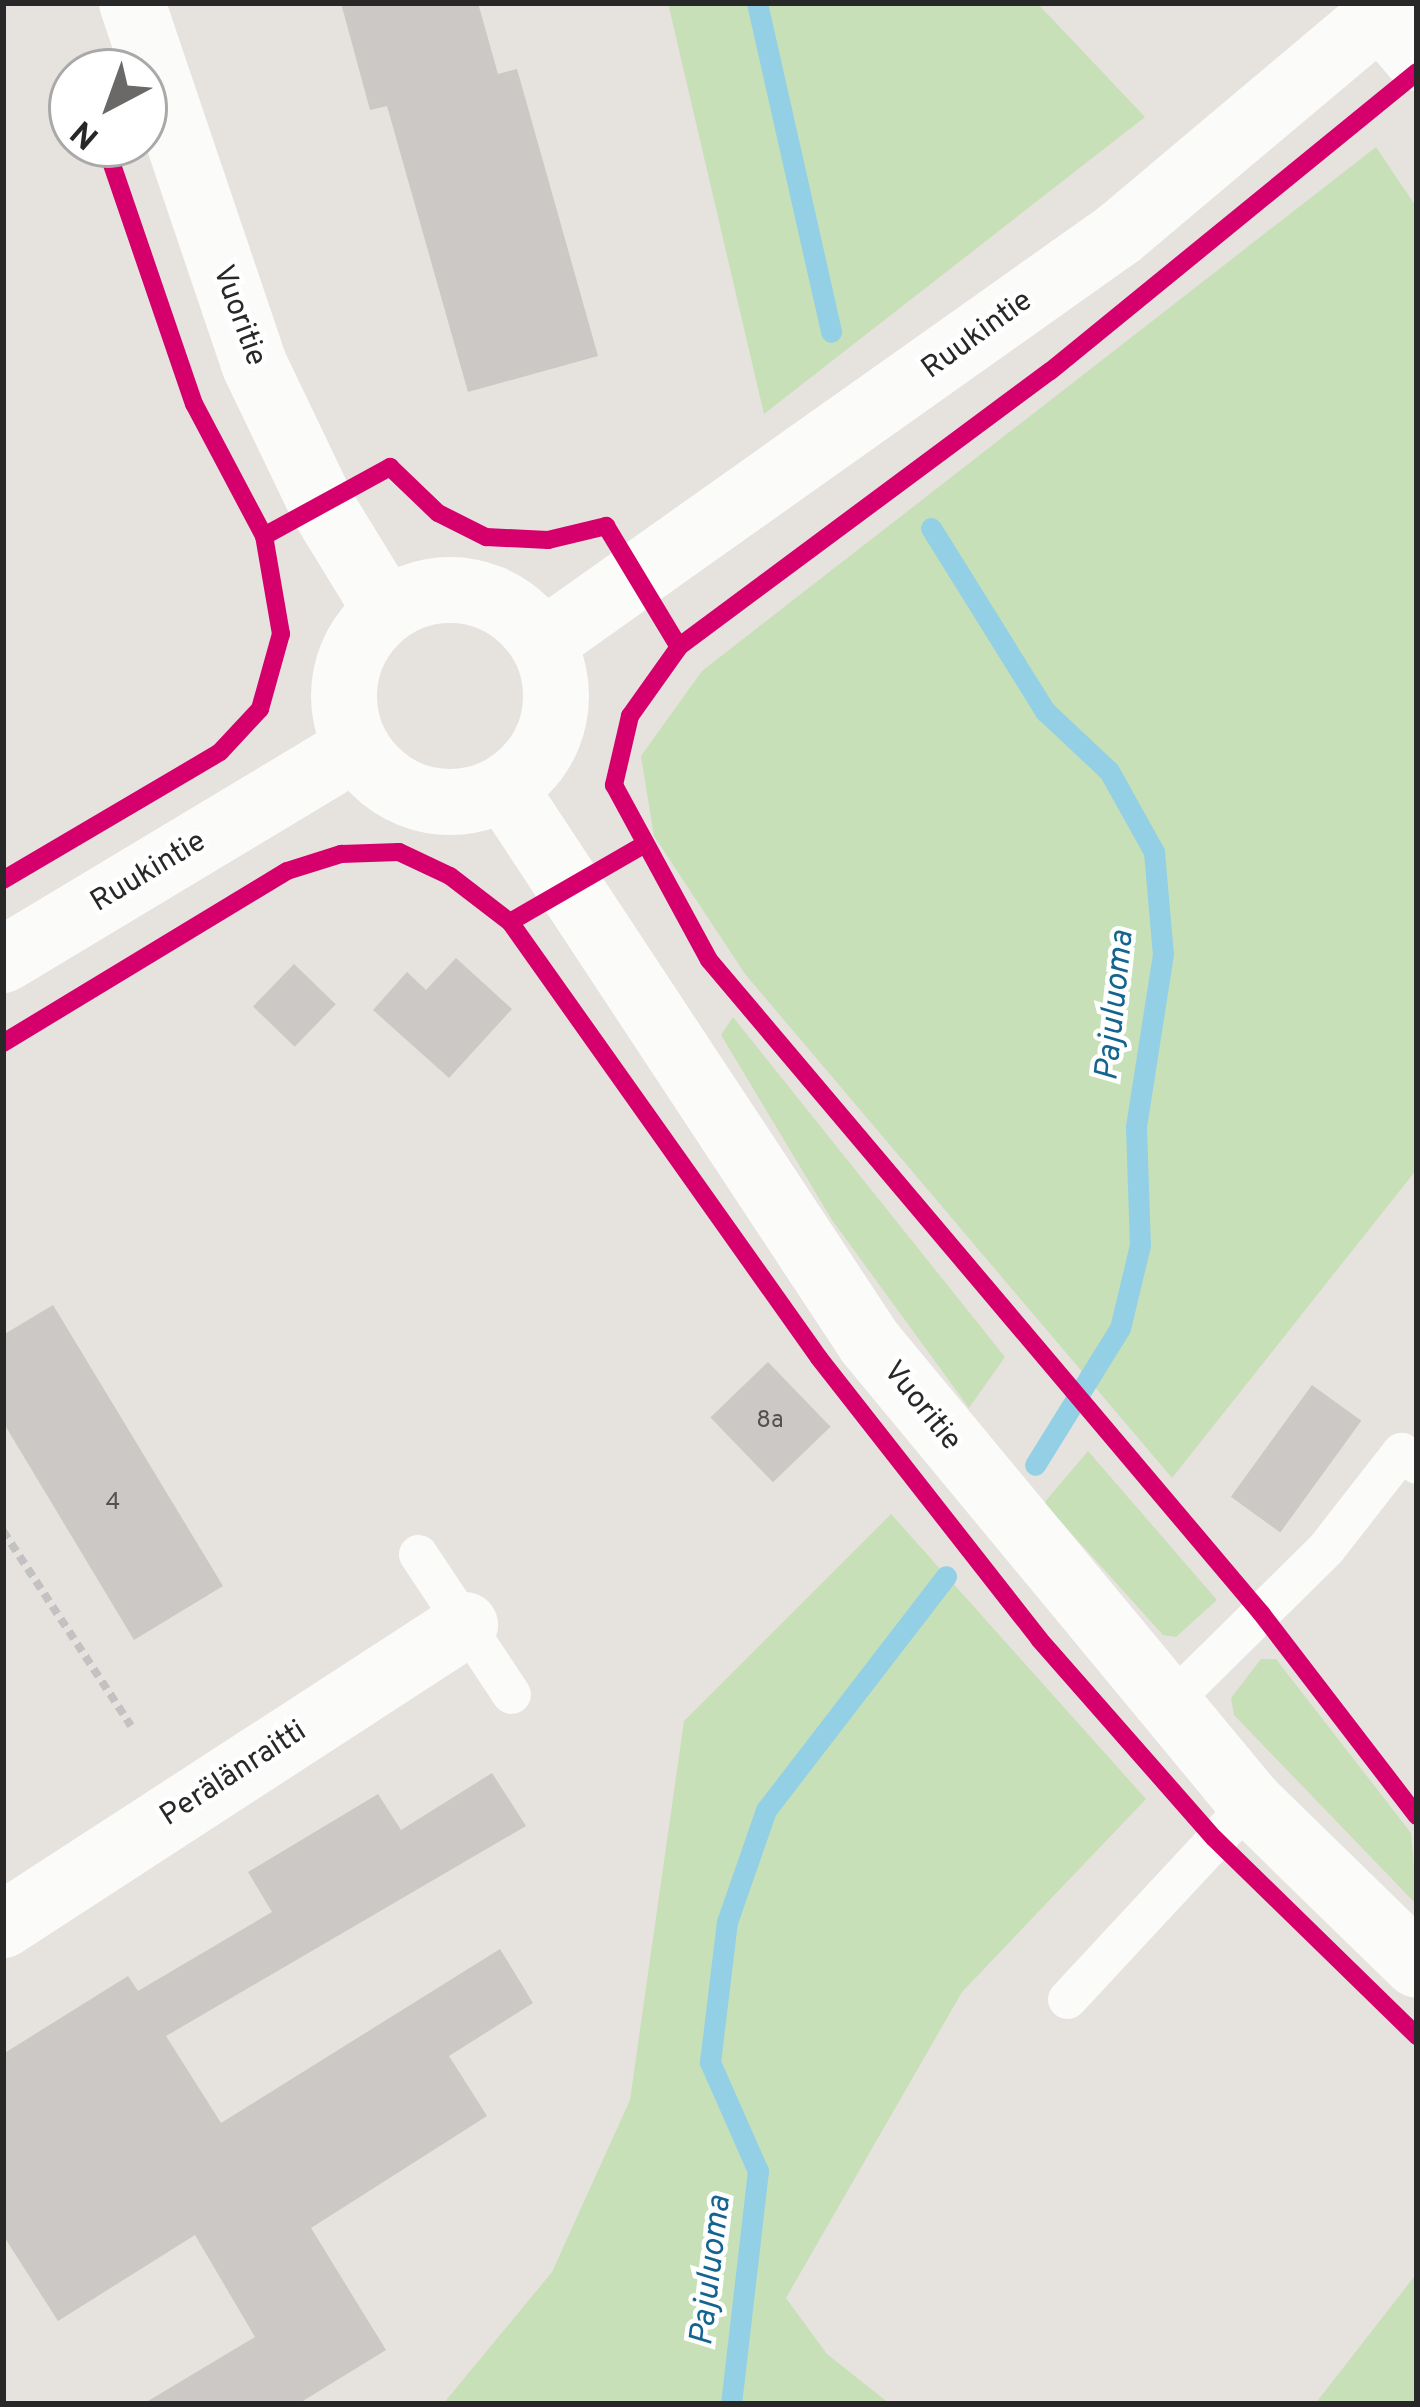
<!DOCTYPE html>
<html>
<head>
<meta charset="utf-8">
<style>
  body { margin:0 }
  #map { position:relative; width:1420px; height:2407px; overflow:hidden; background:#e6e2de; font-family:Overpass,sans-serif }
  div>[style] { position:absolute }
  .green>* { inset:0; background:#c8e0b8 }
  .stream>* { height:21px; margin:-10.5px; padding:0 10.5px; transform-origin:10.5px; border-radius:10.5px; background:#93d0e5 }
  .building>* { inset:0; background:#cbc8c5; transform-origin:0 0 }
  .path>* { height:8px; margin-top:-4px; transform-origin:0; background:repeating-linear-gradient(90deg,#c3c2c2 0 9px,transparent 0 15px) }
  .service>* { height:39px; margin:-19.5px; padding:0 19.5px; transform-origin:19.5px; border-radius:19.5px; background:#fbfbfa }
  .minor>* { height:66px; margin:-33px; padding:0 33px; transform-origin:33px; border-radius:33px; background:#fbfbfa }
  .tertiary>* { height:66px; margin:-33px; padding:0 33px; transform-origin:33px; border-radius:33px; background:#fbfbfa }
  .tertiary>.ring { margin:-33px; padding:0; box-sizing:content-box; background:none; border:66px solid #fbfbfa; border-radius:50% }
  .cycleway>* { height:18px; margin:-9px; padding:0 9px; transform-origin:9px; border-radius:9px; background:#d6006c }
  span { translate:-50% -50%; white-space:nowrap; text-align:center; line-height:1.15; -webkit-text-stroke:9px #fff; paint-order:stroke }
  .number-label { font-size:24px; color:#525251 }
  .number-label span { -webkit-text-stroke-width:0 }
  .street-label { font-size:30px; color:#282828 }
  .water-label { font-size:33px; color:#136590; font-style:italic }
  .frame { position:absolute; inset:0; border:6px solid #282828; pointer-events:none }
  .north { position:absolute; left:48px; top:48px; width:120px; height:120px; box-sizing:border-box; background:#fff; border:3px solid #a9a9a9; border-radius:50%; rotate:221deg; font-size:33px; font-weight:700; line-height:48px; text-align:center; color:#282828 }
  .north::after { content:''; display:block; margin:auto; width:42px; height:54px; background:#6a6968; clip-path:polygon(50% 0,100% 100%,50% 72%,0 100%) }
</style>
</head>
<body>
<div id="map">
  <div class="green">
    <div style="clip-path:polygon(668px 3px,1037px 3px,1145px 117px,764px 414px)"></div>
    <div style="clip-path:polygon(1376px 147px,1417px 208px,1417px 1169px,1172px 1478px,745px 974px,654px 836px,641px 756px,702px 671px)"></div>
    <div style="clip-path:polygon(733px 1017px,1005px 1357px,969px 1408px,832px 1220px,721px 1035px)"></div>
    <div style="clip-path:polygon(1088px 1451px,1217px 1600px,1176px 1637px,1163px 1635px,1044px 1503px)"></div>
    <div style="clip-path:polygon(891px 1514px,1146px 1799px,962px 1992px,786px 2298px,827px 2354px,890px 2404px,443px 2404px,552px 2272px,630px 2100px,684px 1721px)"></div>
    <div style="clip-path:polygon(1261px 1659px,1276px 1659px,1411px 1833px,1417px 1905px,1234px 1715px,1231px 1698px)"></div>
    <div style="clip-path:polygon(1417px 2273px,1417px 2404px,1315px 2404px)"></div>
  </div>
  <div class="stream">
    <div style="left:757px;top:3px;width:337px;rotate:77.3deg"></div>
    <div style="left:931px;top:528px;width:216px;rotate:58.1deg"></div>
    <div style="left:1045px;top:711px;width:88px;rotate:43.2deg"></div>
    <div style="left:1109px;top:771px;width:93px;rotate:60.9deg"></div>
    <div style="left:1154px;top:852px;width:102px;rotate:85deg"></div>
    <div style="left:1163px;top:954px;width:175px;rotate:98.9deg"></div>
    <div style="left:1136px;top:1127px;width:118px;rotate:88.1deg"></div>
    <div style="left:1140px;top:1245px;width:85px;rotate:103.5deg"></div>
    <div style="left:1120px;top:1328px;width:161px;rotate:121.8deg"></div>
    <div style="left:731px;top:2404px;width:235px;rotate:-83.4deg"></div>
    <div style="left:758px;top:2171px;width:119px;rotate:-113.8deg"></div>
    <div style="left:710px;top:2062px;width:141px;rotate:-83.1deg"></div>
    <div style="left:727px;top:1922px;width:119px;rotate:-70.8deg"></div>
    <div style="left:766px;top:1810px;width:295px;rotate:-52.4deg"></div>
  </div>
  <div class="building">
    <div style="clip-path:polygon(341px 3px,478px 3px,498px 74px,517px 69px,598px 356px,468px 392px,387px 106px,370px 110px)"></div>
    <div style="clip-path:polygon(456px 958px,512px 1009px,449px 1078px,373px 1010px,407px 972px,426px 990px)"></div>
    <div style="left:294px;top:964px;width:58px;height:59px;rotate:44deg"></div>
    <div style="clip-path:polygon(53px 1305px,223px 1586px,134px 1640px,3px 1422px,3px 1335px)"></div>
    <div style="left:768px;top:1362px;width:90px;height:80px;rotate:46deg"></div>
    <div style="left:1312px;top:1385px;width:61px;height:138px;rotate:36deg"></div>
    <div style="clip-path:polygon(492px 1773px,526px 1826px,166px 2036px,221px 2123px,500px 1949px,533px 2003px,449px 2056px,487px 2116px,311px 2228px,386px 2350px,298px 2404px,143px 2404px,255px 2337px,195px 2235px,58px 2321px,3px 2235px,3px 2054px,128px 1976px,138px 1991px,272px 1912px,248px 1872px,378px 1794px,401px 1830px)"></div>
  </div>
  <div class="path">
    <div style="left:3px;top:1531px;width:233px;rotate:56.7deg"></div>
  </div>
  <div class="service">
    <div style="left:418px;top:1554px;width:168px;rotate:56.4deg"></div>
    <div style="left:1167px;top:1705px;width:223px;rotate:-44.6deg"></div>
    <div style="left:1326px;top:1548px;width:122px;rotate:-52deg"></div>
    <div style="left:1401px;top:1452px;width:20px;rotate:37deg"></div>
    <div style="left:1067px;top:1999px;width:269px;rotate:-47.1deg"></div>
  </div>
  <div class="minor">
    <div style="left:1381px;top:16px;width:55px;rotate:49.4deg"></div>
    <div style="left:3px;top:1925px;width:551px;rotate:-33deg"></div>
  </div>
  <div class="tertiary">
    <div style="left:132px;top:3px;width:383px;rotate:71.3deg"></div>
    <div style="left:255px;top:366px;width:153px;rotate:64.4deg"></div>
    <div style="left:321px;top:504px;width:124px;rotate:58.5deg"></div>
    <div class="ring" style="left:344px;top:590px;width:146px;height:146px"></div>
    <div style="left:542px;top:643px;width:707px;rotate:-35.33deg"></div>
    <div style="left:1119px;top:234px;width:358px;rotate:-40.1deg"></div>
    <div style="left:504px;top:788px;width:665px;rotate:56.6deg"></div>
    <div style="left:870px;top:1343px;width:596px;rotate:50.38deg"></div>
    <div style="left:1250px;top:1802px;width:233px;rotate:44.3deg"></div>
    <div style="left:3px;top:960px;width:412px;rotate:-31deg"></div>
  </div>
  <div class="cycleway">
    <div style="left:1417px;top:72px;width:473px;rotate:140.8deg"></div>
    <div style="left:1050px;top:371px;width:462px;rotate:143.4deg"></div>
    <div style="left:679px;top:647px;width:85px;rotate:125.4deg"></div>
    <div style="left:630px;top:716px;width:71px;rotate:103.1deg"></div>
    <div style="left:614px;top:785px;width:199px;rotate:61.5deg"></div>
    <div style="left:709px;top:960px;width:855px;rotate:49.79deg"></div>
    <div style="left:1261px;top:1613px;width:256px;rotate:52.5deg"></div>
    <div style="left:264px;top:536px;width:144px;rotate:-28.7deg"></div>
    <div style="left:390px;top:467px;width:66px;rotate:43.8deg"></div>
    <div style="left:438px;top:513px;width:54px;rotate:26.6deg"></div>
    <div style="left:486px;top:537px;width:62px;rotate:2.8deg"></div>
    <div style="left:548px;top:540px;width:60px;rotate:-13.6deg"></div>
    <div style="left:606px;top:526px;width:141px;rotate:58.9deg"></div>
    <div style="left:3px;top:880px;width:252px;rotate:-30.5deg"></div>
    <div style="left:220px;top:752px;width:59px;rotate:-47.1deg"></div>
    <div style="left:260px;top:709px;width:78px;rotate:-74.4deg"></div>
    <div style="left:281px;top:634px;width:99px;rotate:-99.8deg"></div>
    <div style="left:264px;top:536px;width:149px;rotate:-117.9deg"></div>
    <div style="left:194px;top:404px;width:275px;rotate:-108.9deg"></div>
    <div style="left:510px;top:922px;width:150px;rotate:-30deg"></div>
    <div style="left:3px;top:1043px;width:332px;rotate:-31.2deg"></div>
    <div style="left:287px;top:871px;width:57px;rotate:-17.5deg"></div>
    <div style="left:341px;top:854px;width:58px;rotate:-2deg"></div>
    <div style="left:399px;top:852px;width:56px;rotate:25.2deg"></div>
    <div style="left:450px;top:876px;width:76px;rotate:37.5deg"></div>
    <div style="left:510px;top:922px;width:534px;rotate:54.67deg"></div>
    <div style="left:819px;top:1358px;width:357px;rotate:51.9deg"></div>
    <div style="left:1039px;top:1639px;width:265px;rotate:48.7deg"></div>
    <div style="left:1214px;top:1838px;width:284px;rotate:44.3deg"></div>
  </div>
  <div class="number-label">
    <span style="left:770px;top:1422px">8a</span>
    <span style="left:113px;top:1504px">4</span>
  </div>
  <div class="street-label">
    <span style="left:238px;top:316px;rotate:70deg">Vuoritie</span>
    <span style="left:978px;top:336px;rotate:-36deg">Ruukintie</span>
    <span style="left:149px;top:873px;rotate:-31deg">Ruukintie</span>
    <span style="left:921px;top:1407px;rotate:51deg">Vuoritie</span>
    <span style="left:234px;top:1775px;rotate:-33deg">Perälänraitti</span>
  </div>
  <div class="water-label">
    <span style="left:1117px;top:1006px;rotate:-84deg">Pajuluoma</span>
    <span style="left:713px;top:2271px;rotate:-83deg">Pajuluoma</span>
  </div>
  <div class="frame"></div>
  <div class="north">N</div>
</div>
</body>
</html>
